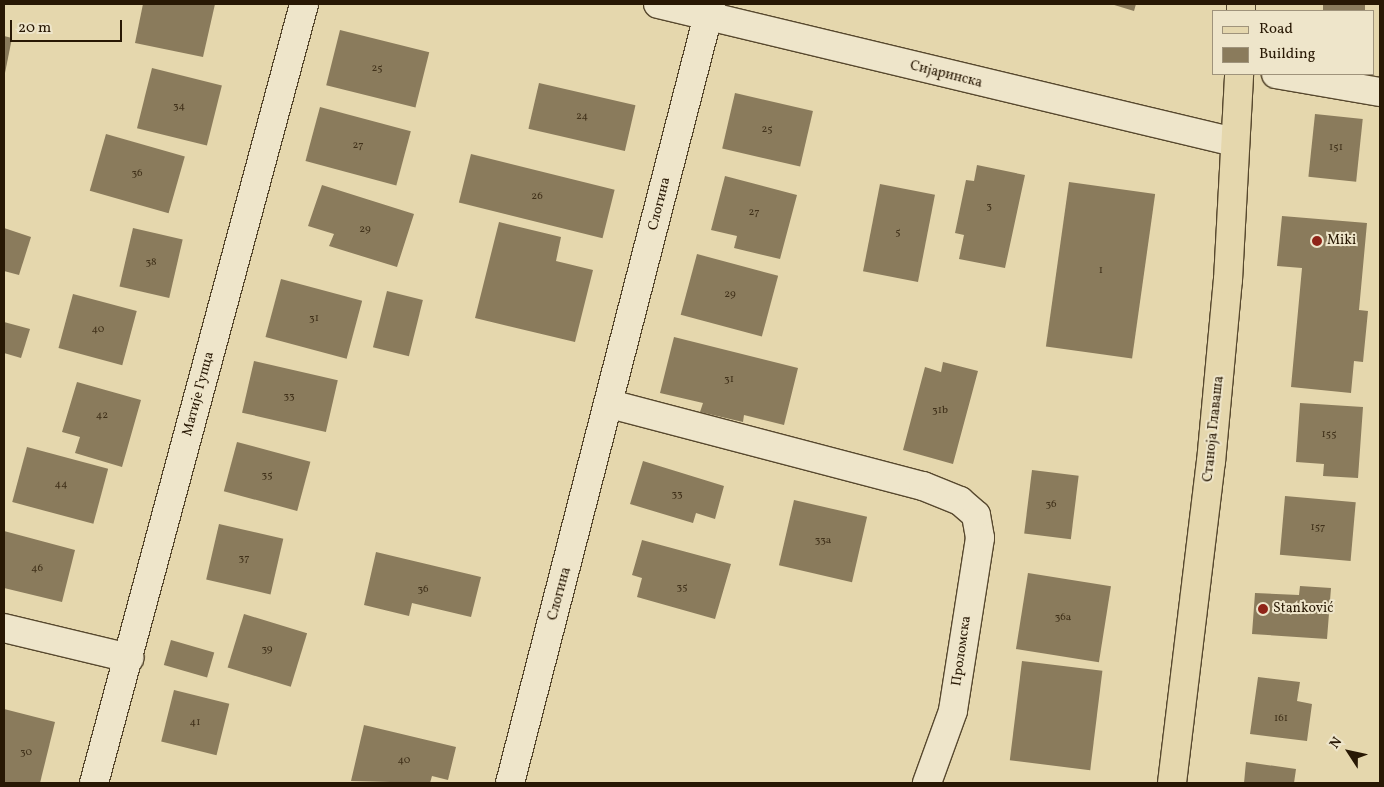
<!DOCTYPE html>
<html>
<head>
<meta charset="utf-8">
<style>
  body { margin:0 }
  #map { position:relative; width:1384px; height:787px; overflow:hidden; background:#e5d7ad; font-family:Vollkorn,serif }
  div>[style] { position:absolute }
  .building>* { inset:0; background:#8a7b5c; transform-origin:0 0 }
  .roads { filter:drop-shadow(1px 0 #57482e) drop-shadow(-1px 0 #57482e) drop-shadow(0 1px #57482e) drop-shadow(0 -1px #57482e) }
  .minor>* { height:28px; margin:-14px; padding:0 14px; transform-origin:14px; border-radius:14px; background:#eee5ca }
  .primary>* { height:28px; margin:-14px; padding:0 14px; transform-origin:14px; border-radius:14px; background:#e5d7ad }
  .dots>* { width:14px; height:14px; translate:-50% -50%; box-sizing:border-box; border:2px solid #eee5ca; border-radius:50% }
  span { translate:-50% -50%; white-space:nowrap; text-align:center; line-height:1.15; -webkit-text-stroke:4px #eee5ca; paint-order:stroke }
  .number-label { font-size:11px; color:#40311a }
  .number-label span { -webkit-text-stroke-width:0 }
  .street-label { font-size:14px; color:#281804 }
  .poi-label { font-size:14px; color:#281804 }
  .left { translate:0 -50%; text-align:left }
  .frame { position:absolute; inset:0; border:5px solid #281804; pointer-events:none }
  .legend { position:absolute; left:1212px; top:10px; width:162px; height:65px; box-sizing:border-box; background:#eee5ca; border:1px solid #9f937b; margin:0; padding:6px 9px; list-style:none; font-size:15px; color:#281804 }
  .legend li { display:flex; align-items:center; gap:10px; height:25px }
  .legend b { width:25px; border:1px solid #9f937b }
  .north { position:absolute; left:1324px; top:727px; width:50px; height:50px; -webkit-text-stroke:4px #eee5ca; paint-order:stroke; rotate:305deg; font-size:14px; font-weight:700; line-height:20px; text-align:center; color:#281804 }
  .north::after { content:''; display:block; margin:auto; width:18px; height:22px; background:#281804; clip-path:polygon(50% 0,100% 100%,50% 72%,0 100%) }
  .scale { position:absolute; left:10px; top:20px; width:112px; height:22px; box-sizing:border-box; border:2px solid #281804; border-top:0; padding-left:6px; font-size:15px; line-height:18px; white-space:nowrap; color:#281804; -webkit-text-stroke:4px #eee5ca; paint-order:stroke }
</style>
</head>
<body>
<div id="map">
  <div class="building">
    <div style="clip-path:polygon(143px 4px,215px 4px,203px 57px,135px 43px)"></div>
    <div style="clip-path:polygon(1111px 4px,1136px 4px,1134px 11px)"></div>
    <div style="left:1323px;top:4px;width:42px;height:7px"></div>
    <div style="left:340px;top:30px;width:92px;height:57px;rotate:14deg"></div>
    <div style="clip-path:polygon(4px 36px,12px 38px,5px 73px,4px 73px)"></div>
    <div style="left:152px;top:68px;width:72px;height:62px;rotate:14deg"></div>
    <div style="left:539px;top:83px;width:99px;height:47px;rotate:13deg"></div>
    <div style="left:735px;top:93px;width:80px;height:57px;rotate:13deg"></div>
    <div style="left:320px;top:107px;width:94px;height:56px;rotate:15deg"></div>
    <div style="left:1315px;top:114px;width:48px;height:63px;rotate:6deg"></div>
    <div style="left:106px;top:134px;width:82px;height:59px;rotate:16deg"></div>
    <div style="left:471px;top:154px;width:148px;height:50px;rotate:14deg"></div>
    <div style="clip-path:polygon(977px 165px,1025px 175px,1005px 268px,959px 259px,964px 235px,955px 233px,966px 180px,974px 181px)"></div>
    <div style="clip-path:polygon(725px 176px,797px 195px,780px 259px,734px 248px,737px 236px,711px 230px)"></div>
    <div style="left:1069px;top:182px;width:87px;height:166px;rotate:8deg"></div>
    <div style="left:880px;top:184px;width:56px;height:89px;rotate:11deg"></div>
    <div style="clip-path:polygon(322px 185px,414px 214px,397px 267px,329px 246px,334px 234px,308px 226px)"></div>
    <div style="clip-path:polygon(1282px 216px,1367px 223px,1359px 310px,1368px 311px,1363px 362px,1354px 361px,1351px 393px,1291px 387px,1302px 268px,1277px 266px)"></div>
    <div style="clip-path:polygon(499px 222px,561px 237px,556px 261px,593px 270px,575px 342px,475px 318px)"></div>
    <div style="clip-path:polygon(4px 228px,31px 237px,19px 275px,4px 271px)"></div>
    <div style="left:133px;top:228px;width:51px;height:60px;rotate:13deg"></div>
    <div style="left:697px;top:254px;width:84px;height:63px;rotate:15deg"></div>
    <div style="left:281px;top:279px;width:84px;height:60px;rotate:15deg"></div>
    <div style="left:387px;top:291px;width:37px;height:58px;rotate:14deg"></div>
    <div style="left:73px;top:294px;width:66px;height:56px;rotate:15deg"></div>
    <div style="clip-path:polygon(4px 322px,30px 329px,21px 358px,4px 353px)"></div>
    <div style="clip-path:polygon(674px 337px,798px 368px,784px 425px,744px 415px,743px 422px,700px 412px,703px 403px,660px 393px)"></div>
    <div style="left:254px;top:361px;width:86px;height:53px;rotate:13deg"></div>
    <div style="clip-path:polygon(943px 362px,978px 371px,953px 464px,903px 450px,925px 367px,941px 372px)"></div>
    <div style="clip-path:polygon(77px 382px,141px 400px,122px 467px,75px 453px,80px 437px,62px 432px)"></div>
    <div style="clip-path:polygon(1300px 403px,1363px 407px,1358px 478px,1323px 476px,1324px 464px,1296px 462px)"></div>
    <div style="left:237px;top:442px;width:76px;height:51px;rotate:15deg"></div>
    <div style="left:27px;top:447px;width:84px;height:57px;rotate:15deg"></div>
    <div style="clip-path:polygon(643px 461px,724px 486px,715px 519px,696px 513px,693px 523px,630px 504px)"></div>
    <div style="left:1032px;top:470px;width:47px;height:64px;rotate:7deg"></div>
    <div style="left:1285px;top:496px;width:71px;height:59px;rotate:5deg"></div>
    <div style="left:794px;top:500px;width:75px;height:67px;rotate:13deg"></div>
    <div style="left:219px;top:524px;width:66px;height:57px;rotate:13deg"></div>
    <div style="clip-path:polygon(4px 531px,75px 550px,62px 602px,4px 588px)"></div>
    <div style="clip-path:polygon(642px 540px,731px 564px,715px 619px,637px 597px,642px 578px,632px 575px)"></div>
    <div style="clip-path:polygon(376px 552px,481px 577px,471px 617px,412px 603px,409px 616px,364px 605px)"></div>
    <div style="left:1028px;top:573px;width:84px;height:77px;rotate:9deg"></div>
    <div style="clip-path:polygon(1300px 586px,1331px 588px,1327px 639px,1252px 634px,1255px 593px,1299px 595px)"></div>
    <div style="left:244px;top:614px;width:66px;height:56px;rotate:17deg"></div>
    <div style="left:171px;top:640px;width:45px;height:26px;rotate:16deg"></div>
    <div style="left:1022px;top:661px;width:81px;height:100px;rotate:7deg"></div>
    <div style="clip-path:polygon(1258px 677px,1300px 682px,1297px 701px,1312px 704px,1307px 741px,1250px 734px)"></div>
    <div style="left:174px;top:690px;width:57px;height:53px;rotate:14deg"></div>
    <div style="clip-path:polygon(4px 709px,55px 722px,40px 783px,4px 783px)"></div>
    <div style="clip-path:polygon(364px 725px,456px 747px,448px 780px,432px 776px,430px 783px,351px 781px)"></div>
    <div style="clip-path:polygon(1246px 762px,1296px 769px,1294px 783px,1244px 783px)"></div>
  </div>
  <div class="roads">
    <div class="minor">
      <div style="left:658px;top:4px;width:592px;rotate:13.47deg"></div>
      <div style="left:1276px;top:74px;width:106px;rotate:9.8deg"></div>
      <div style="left:610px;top:404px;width:324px;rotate:14.7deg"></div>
      <div style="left:923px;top:486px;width:40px;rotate:22deg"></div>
      <div style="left:960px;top:501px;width:21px;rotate:41deg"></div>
      <div style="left:976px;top:515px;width:23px;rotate:80deg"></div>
      <div style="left:980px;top:538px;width:175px;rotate:98.9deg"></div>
      <div style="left:953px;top:711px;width:77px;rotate:109.9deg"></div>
      <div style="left:4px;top:628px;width:129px;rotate:13.5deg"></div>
      <div style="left:94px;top:783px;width:807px;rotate:-74.91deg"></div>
      <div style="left:510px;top:783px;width:805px;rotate:-75.53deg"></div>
    </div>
    <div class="primary">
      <div style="left:1241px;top:11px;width:7px;rotate:-90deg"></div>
      <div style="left:1172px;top:783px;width:323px;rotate:-83.1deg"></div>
      <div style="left:1211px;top:462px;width:183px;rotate:-84.7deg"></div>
      <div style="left:1228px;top:280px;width:206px;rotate:-86.9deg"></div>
    </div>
  </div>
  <div class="dots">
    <div style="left:1317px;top:241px;background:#8f2418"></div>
    <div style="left:1263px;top:609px;background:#8f2418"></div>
  </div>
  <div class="number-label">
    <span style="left:377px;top:69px">25</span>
    <span style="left:179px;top:107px">34</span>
    <span style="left:582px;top:117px">24</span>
    <span style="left:767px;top:130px">25</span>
    <span style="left:358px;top:146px">27</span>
    <span style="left:1336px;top:148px">151</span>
    <span style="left:137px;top:174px">36</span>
    <span style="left:537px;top:197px">26</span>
    <span style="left:989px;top:207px">3</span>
    <span style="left:754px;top:213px">27</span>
    <span style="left:365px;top:230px">29</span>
    <span style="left:898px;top:233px">5</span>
    <span style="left:151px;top:263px">38</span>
    <span style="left:1101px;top:271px">1</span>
    <span style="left:730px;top:295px">29</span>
    <span style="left:314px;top:319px">31</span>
    <span style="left:98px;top:330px">40</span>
    <span style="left:729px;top:380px">31</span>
    <span style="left:289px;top:397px">33</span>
    <span style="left:940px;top:411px">31b</span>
    <span style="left:102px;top:416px">42</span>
    <span style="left:1329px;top:435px">155</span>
    <span style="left:267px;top:476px">35</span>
    <span style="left:61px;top:485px">44</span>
    <span style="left:677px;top:495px">33</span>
    <span style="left:1051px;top:505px">36</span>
    <span style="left:1318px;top:528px">157</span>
    <span style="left:823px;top:541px">33a</span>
    <span style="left:244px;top:559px">37</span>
    <span style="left:37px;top:569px">46</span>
    <span style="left:682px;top:588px">35</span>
    <span style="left:423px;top:590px">36</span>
    <span style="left:1063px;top:618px">36a</span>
    <span style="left:267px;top:650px">39</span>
    <span style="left:1281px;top:719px">161</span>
    <span style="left:195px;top:723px">41</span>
    <span style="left:26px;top:753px">30</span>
    <span style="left:404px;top:761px">40</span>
  </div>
  <div class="street-label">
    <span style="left:946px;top:75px;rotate:14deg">Сијаринска</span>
    <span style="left:660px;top:204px;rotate:-76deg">Слогина</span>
    <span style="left:199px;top:394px;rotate:-75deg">Матије Гупца</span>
    <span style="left:1214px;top:429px;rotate:-84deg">Станоја Главаша</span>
    <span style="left:560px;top:594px;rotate:-75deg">Слогина</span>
    <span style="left:962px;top:651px;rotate:-82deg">Проломска</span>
  </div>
  <div class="poi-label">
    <span class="left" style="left:1327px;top:241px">Miki</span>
    <span class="left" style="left:1273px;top:609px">Stanković</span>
  </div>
  <div class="frame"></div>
  <ul class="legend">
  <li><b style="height:6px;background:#e5d7ad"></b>Road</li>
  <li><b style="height:14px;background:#8a7b5c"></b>Building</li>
  </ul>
  <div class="north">N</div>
  <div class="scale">20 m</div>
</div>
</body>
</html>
